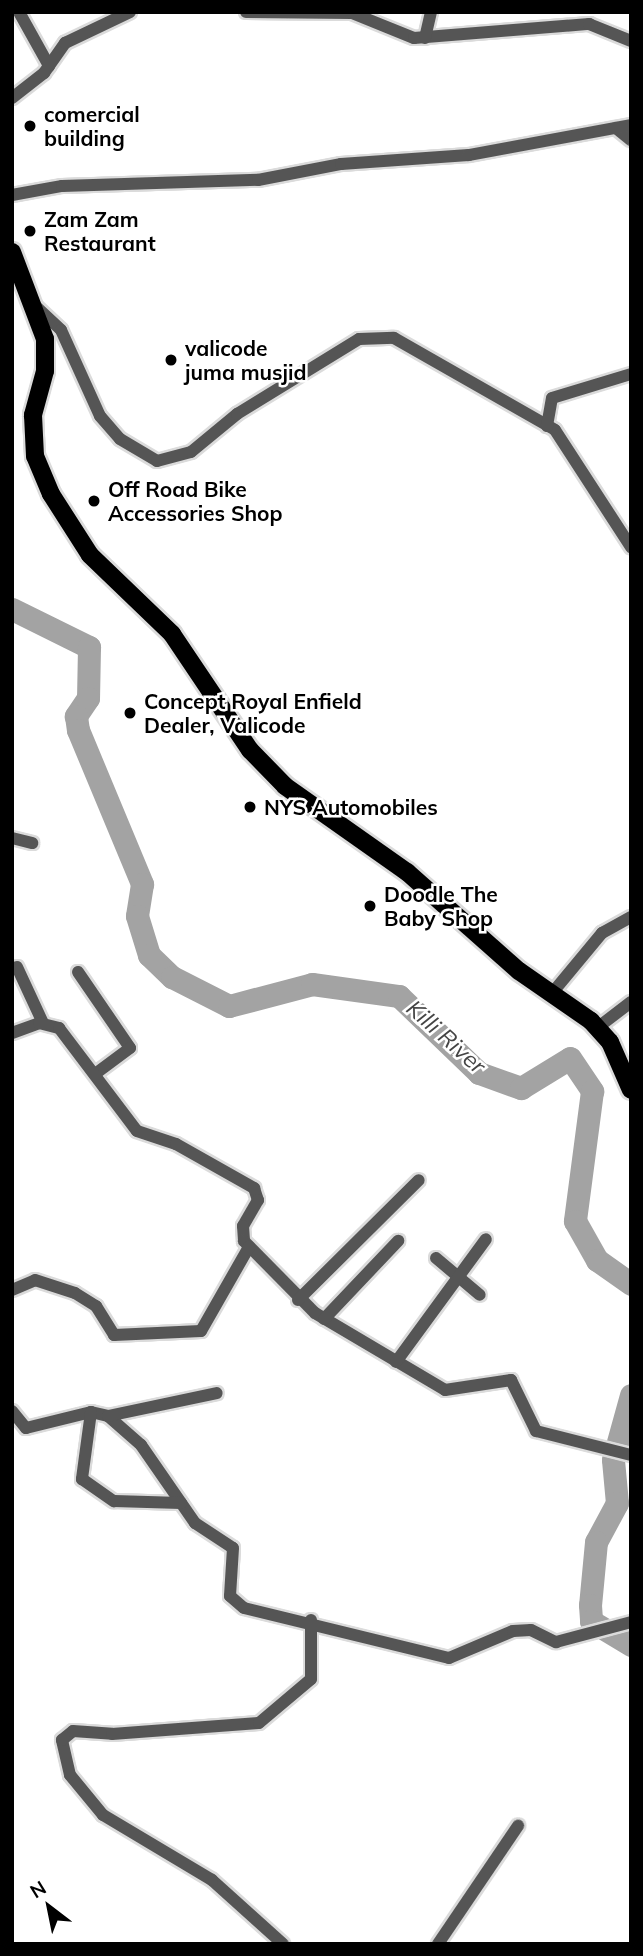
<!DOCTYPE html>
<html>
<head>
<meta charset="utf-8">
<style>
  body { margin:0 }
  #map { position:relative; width:643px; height:1956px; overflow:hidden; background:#fff; font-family:Mulish,sans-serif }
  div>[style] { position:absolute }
  .river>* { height:23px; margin:-11.5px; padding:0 11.5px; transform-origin:11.5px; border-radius:11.5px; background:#a3a3a3 }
  .roads { filter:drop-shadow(2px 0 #dbdbdb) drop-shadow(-2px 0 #dbdbdb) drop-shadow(0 2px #dbdbdb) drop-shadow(0 -2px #dbdbdb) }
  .street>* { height:12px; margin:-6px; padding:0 6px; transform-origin:6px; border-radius:6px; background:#555 }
  .primary>* { height:18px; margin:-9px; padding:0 9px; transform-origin:9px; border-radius:9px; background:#000 }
  .dots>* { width:19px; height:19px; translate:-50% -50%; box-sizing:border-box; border:4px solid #fff; border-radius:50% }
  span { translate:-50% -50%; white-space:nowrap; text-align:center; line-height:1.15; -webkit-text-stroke:5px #fff; paint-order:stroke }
  .poi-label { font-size:21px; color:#000; font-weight:700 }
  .left { translate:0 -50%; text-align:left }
  .water-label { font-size:23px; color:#444; font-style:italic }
  .frame { position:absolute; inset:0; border:14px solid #000; pointer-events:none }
  .north { position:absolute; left:14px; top:1872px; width:70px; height:70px; -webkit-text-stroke:5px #fff; paint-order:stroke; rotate:328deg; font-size:19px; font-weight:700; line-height:28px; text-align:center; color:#000 }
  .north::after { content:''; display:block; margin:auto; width:24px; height:32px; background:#000; clip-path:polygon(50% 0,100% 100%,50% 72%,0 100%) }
</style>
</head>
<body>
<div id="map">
  <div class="river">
    <div style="left:12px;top:609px;width:86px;rotate:26.3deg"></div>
    <div style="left:89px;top:647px;width:51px;rotate:91.1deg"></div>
    <div style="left:88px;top:698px;width:22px;rotate:124deg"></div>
    <div style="left:76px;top:716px;width:14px;rotate:82deg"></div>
    <div style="left:78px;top:730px;width:167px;rotate:67.4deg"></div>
    <div style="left:142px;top:884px;width:32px;rotate:99deg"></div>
    <div style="left:137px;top:916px;width:41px;rotate:72.9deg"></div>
    <div style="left:149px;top:955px;width:32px;rotate:44deg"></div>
    <div style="left:172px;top:977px;width:64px;rotate:27deg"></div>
    <div style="left:229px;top:1006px;width:86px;rotate:-14.8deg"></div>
    <div style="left:312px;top:984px;width:88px;rotate:7.9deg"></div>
    <div style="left:399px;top:996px;width:111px;rotate:43.9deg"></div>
    <div style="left:479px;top:1073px;width:45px;rotate:19.7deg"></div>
    <div style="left:521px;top:1088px;width:57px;rotate:-31.5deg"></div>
    <div style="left:570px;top:1058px;width:40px;rotate:56deg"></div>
    <div style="left:592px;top:1091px;width:131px;rotate:97.5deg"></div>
    <div style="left:575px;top:1221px;width:45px;rotate:60.6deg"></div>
    <div style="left:597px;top:1260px;width:42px;rotate:35.2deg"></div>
    <div style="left:631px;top:1395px;width:67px;rotate:105.5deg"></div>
    <div style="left:613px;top:1460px;width:43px;rotate:84.7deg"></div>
    <div style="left:617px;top:1503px;width:44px;rotate:118.3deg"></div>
    <div style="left:596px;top:1542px;width:63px;rotate:95.4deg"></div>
    <div style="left:590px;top:1605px;width:16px;rotate:86deg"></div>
    <div style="left:591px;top:1621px;width:47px;rotate:31deg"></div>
  </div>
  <div class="roads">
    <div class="street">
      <div style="left:19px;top:12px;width:62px;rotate:60.9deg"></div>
      <div style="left:246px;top:12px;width:106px;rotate:0.5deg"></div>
      <div style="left:352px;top:13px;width:67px;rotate:22deg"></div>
      <div style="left:414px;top:38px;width:176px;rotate:-4.6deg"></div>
      <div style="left:589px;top:24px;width:45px;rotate:22deg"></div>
      <div style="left:425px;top:38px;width:27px;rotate:-77deg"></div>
      <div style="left:12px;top:98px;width:41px;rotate:-38deg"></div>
      <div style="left:44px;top:73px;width:37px;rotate:-55deg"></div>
      <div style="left:65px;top:43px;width:72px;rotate:-25.5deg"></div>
      <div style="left:616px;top:128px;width:19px;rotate:39deg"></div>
      <div style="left:12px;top:195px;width:51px;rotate:-10.2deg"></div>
      <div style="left:62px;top:186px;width:196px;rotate:-1.8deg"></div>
      <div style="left:258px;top:180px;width:85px;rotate:-10.9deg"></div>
      <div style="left:341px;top:164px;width:128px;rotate:-4deg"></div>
      <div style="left:469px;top:155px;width:165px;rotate:-10.5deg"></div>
      <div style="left:31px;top:302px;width:41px;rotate:43deg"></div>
      <div style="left:61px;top:330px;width:94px;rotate:65.6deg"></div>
      <div style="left:100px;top:416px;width:30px;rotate:49deg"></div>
      <div style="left:120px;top:439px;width:43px;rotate:30.7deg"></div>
      <div style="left:157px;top:461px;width:35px;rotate:-15deg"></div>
      <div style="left:191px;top:452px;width:60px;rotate:-39.6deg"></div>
      <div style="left:237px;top:414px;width:143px;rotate:-31.6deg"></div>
      <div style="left:359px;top:339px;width:35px;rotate:-2deg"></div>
      <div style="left:394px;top:338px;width:185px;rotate:29.7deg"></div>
      <div style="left:555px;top:430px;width:140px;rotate:57deg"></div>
      <div style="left:547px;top:426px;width:28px;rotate:-80deg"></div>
      <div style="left:552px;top:398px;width:83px;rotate:-16.9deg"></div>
      <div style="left:12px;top:838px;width:21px;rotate:14deg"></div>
      <div style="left:17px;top:967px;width:62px;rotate:65.1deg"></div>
      <div style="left:78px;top:972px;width:92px;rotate:55.6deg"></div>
      <div style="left:130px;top:1048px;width:44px;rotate:143.4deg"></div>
      <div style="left:553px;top:992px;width:77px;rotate:-50.3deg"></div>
      <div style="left:602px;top:933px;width:33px;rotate:-29deg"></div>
      <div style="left:597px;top:1028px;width:43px;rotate:-37.4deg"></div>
      <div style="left:12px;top:1033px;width:29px;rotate:-20deg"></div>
      <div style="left:39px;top:1023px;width:21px;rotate:14deg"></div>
      <div style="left:59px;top:1028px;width:129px;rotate:52.9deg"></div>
      <div style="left:137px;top:1131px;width:41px;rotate:18.4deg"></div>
      <div style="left:176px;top:1144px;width:90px;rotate:29.4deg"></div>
      <div style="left:254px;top:1188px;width:13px;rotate:72deg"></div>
      <div style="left:258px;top:1200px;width:30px;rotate:120deg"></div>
      <div style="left:243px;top:1226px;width:15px;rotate:86deg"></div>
      <div style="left:244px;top:1241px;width:101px;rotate:45.4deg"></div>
      <div style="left:315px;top:1313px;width:151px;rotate:30.6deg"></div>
      <div style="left:445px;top:1390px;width:67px;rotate:-8.6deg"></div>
      <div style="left:511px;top:1380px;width:57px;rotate:63.9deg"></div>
      <div style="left:536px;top:1431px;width:98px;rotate:14.2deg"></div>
      <div style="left:436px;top:1258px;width:57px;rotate:40.1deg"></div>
      <div style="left:12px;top:1290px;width:25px;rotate:-23deg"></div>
      <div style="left:35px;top:1280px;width:42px;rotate:18deg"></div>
      <div style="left:75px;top:1293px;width:25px;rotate:32deg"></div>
      <div style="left:96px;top:1306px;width:34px;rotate:58deg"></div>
      <div style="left:114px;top:1335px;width:87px;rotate:-2.6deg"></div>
      <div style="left:201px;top:1331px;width:97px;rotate:-60.3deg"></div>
      <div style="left:298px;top:1300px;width:170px;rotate:-44.8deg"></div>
      <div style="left:324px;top:1319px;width:108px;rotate:-46.5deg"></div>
      <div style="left:396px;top:1362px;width:152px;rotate:-53.8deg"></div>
      <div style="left:12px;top:1411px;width:22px;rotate:51deg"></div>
      <div style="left:26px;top:1428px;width:67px;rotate:-13.8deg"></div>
      <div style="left:91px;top:1412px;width:17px;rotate:13deg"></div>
      <div style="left:108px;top:1416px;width:44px;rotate:41.3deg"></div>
      <div style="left:141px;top:1445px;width:95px;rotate:55.3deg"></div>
      <div style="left:195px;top:1523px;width:45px;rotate:33.3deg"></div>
      <div style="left:233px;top:1548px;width:48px;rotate:93.6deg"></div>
      <div style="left:230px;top:1596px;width:18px;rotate:41deg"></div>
      <div style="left:244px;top:1608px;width:211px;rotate:13.7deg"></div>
      <div style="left:449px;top:1658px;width:69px;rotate:-22.9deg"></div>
      <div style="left:513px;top:1631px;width:18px;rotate:-3deg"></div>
      <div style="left:531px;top:1630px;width:28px;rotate:26deg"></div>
      <div style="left:556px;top:1642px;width:78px;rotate:-14.9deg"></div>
      <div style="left:91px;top:1412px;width:68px;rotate:97.7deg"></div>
      <div style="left:82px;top:1479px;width:39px;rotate:35deg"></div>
      <div style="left:114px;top:1501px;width:67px;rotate:1.7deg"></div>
      <div style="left:108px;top:1416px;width:111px;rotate:-11.9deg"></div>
      <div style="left:283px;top:1944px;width:96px;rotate:-138deg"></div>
      <div style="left:212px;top:1880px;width:127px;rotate:-149.2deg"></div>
      <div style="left:103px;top:1815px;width:52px;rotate:-129.5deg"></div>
      <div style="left:70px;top:1775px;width:36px;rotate:-103deg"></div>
      <div style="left:62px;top:1740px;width:14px;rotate:-39deg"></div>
      <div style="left:73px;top:1731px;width:39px;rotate:4deg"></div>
      <div style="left:112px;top:1734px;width:147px;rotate:-4.3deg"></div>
      <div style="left:259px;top:1723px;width:68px;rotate:-40.2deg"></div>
      <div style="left:311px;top:1679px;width:59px;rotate:-90deg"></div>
      <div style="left:438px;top:1944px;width:143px;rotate:-55.9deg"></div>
    </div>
    <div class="primary">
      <div style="left:12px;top:252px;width:93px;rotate:69.2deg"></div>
      <div style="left:45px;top:339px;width:32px;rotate:90deg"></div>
      <div style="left:45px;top:371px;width:46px;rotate:105.3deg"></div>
      <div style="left:33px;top:415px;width:41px;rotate:87.2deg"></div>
      <div style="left:35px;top:456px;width:41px;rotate:67.2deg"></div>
      <div style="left:51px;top:494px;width:72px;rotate:57.4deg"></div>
      <div style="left:90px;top:555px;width:114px;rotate:43.9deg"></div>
      <div style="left:172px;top:634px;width:140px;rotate:56.1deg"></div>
      <div style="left:250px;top:750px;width:50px;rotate:45.8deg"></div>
      <div style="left:285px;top:786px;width:149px;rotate:35.2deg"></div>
      <div style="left:407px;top:872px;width:149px;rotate:41.5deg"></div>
      <div style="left:519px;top:971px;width:88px;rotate:34.8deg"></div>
      <div style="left:591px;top:1021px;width:28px;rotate:48deg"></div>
      <div style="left:610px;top:1042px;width:52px;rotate:66.4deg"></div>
    </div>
  </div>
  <div class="dots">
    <div style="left:30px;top:126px;background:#000"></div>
    <div style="left:30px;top:231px;background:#000"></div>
    <div style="left:171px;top:360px;background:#000"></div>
    <div style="left:94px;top:501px;background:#000"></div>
    <div style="left:130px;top:713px;background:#000"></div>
    <div style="left:250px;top:807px;background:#000"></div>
    <div style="left:370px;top:906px;background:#000"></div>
  </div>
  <div class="poi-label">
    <span class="left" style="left:44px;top:126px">comercial<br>building</span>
    <span class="left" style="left:44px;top:231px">Zam Zam<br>Restaurant</span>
    <span class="left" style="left:185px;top:360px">valicode<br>juma musjid</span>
    <span class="left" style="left:108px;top:501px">Off Road Bike<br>Accessories Shop</span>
    <span class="left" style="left:144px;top:713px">Concept Royal Enfield<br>Dealer, Valicode</span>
    <span class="left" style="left:264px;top:807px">NYS Automobiles</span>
    <span class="left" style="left:384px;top:906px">Doodle The<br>Baby Shop</span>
  </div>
  <div class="water-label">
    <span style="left:446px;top:1037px;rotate:42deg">Killi River</span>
  </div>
  <div class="frame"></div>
  <div class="north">N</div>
</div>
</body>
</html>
